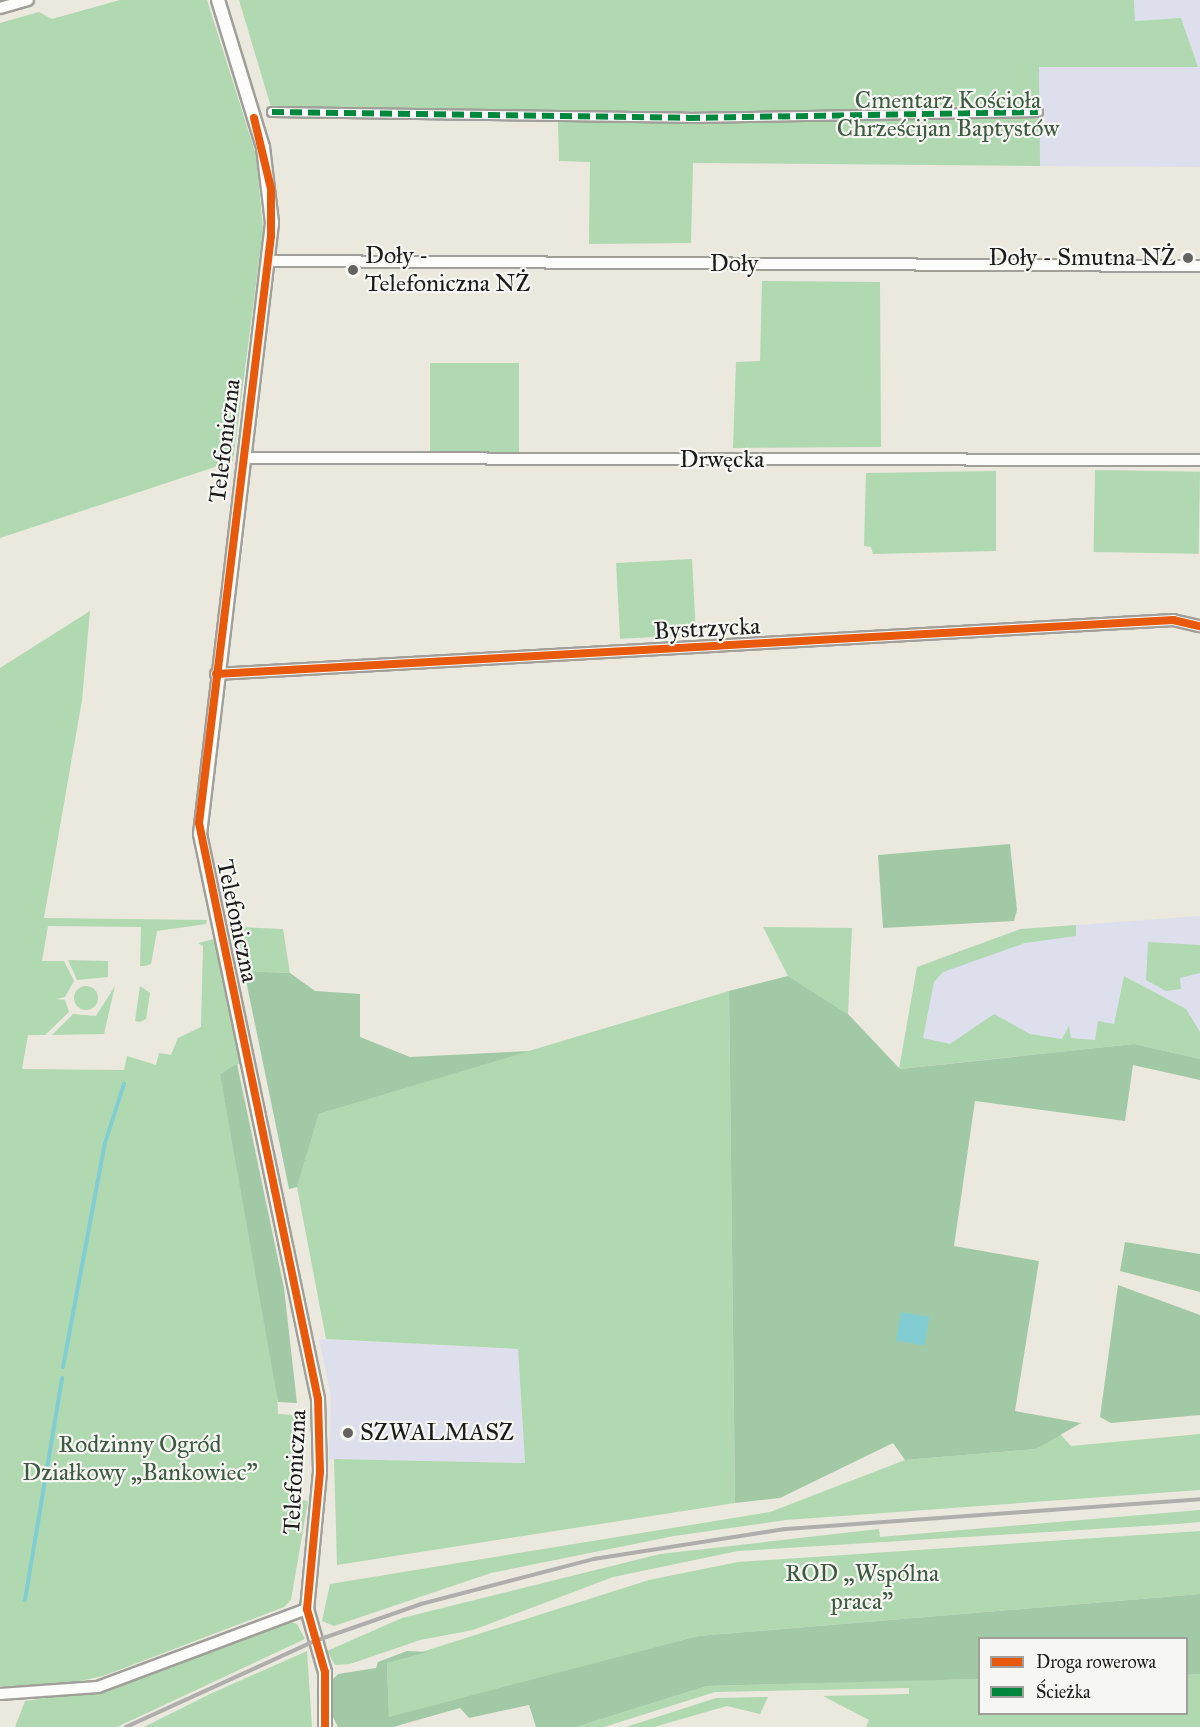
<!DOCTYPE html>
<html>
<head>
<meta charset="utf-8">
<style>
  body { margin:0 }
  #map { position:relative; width:1200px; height:1727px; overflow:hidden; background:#ebe8de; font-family:"IM FELL Great Primer",serif }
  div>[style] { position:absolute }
  .built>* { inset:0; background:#dedfed }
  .green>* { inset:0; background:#b0d9b1; transform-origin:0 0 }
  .round { border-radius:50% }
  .forest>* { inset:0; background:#a2c9a6 }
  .water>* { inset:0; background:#81cdd1; transform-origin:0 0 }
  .stream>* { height:4px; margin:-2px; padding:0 2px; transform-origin:2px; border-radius:2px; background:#81cdd1 }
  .roads { filter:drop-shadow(2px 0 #a09f99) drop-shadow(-2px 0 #a09f99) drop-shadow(0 2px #a09f99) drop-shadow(0 -2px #a09f99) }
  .pedestrian>* { height:8px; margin:-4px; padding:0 4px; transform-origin:4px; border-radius:4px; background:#fcfcfa }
  .minor>* { height:10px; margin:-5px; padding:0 5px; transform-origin:5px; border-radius:5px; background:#fcfcfa }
  .tertiary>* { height:12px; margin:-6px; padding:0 6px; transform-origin:6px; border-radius:6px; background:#fcfcfa }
  .rail>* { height:4px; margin:-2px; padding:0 2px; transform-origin:2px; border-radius:2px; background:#afaead }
  .quiet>* { height:6px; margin-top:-3px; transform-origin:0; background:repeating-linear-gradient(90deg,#00873e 0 12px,transparent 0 18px) }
  .cycleway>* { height:8px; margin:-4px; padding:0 4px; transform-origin:4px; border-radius:4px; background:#e8590c }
  .dots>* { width:16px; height:16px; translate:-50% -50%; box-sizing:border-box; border:3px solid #f6f6f2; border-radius:50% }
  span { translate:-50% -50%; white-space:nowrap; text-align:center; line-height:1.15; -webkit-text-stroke:4.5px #f6f6f2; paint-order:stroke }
  .park-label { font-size:24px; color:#3f5a43 }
  .poi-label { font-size:24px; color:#1c1c1c }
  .left { translate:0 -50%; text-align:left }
  .right { translate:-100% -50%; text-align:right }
  .street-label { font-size:24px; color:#1c1c1c }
  .legend { position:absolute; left:978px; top:1637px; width:210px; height:78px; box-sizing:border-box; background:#f6f6f2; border:2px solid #9f9f9c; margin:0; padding:8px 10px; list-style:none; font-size:18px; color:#1c1c1c }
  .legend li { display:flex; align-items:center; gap:12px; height:30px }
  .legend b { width:30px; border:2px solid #9f9f9c }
</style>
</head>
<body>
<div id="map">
  <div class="built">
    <div style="clip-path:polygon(1134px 0,1200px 0,1200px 167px,1040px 166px,1039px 66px,1197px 67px,1181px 18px,1135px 21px)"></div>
    <div style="clip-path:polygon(1200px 916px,1200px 1059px,1134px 1044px,899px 1069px,917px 967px,1021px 929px)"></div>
    <div style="clip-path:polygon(319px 1339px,518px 1349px,525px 1463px,329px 1459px,331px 1396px)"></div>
  </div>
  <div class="green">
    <div style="clip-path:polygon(120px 0,207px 0,256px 155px,263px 230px,233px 461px,0 538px,0 23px,39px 12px,52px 19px)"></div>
    <div style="clip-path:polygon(239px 0,1134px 0,1135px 21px,1181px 18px,1198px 67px,1039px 67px,1040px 166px,693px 163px,691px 243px,589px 244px,590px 162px,559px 161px,558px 121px,274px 117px)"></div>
    <div style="clip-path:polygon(762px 281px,880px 282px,881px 447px,733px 448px,736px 362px,760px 361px)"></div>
    <div style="left:430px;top:363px;width:89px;height:89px"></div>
    <div style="left:1095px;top:470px;width:105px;height:82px;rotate:1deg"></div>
    <div style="clip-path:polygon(996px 471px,996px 551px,873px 554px,871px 547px,864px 546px,866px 473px)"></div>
    <div style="left:692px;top:559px;width:76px;height:76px;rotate:87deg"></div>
    <div style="clip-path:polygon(90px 611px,82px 700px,44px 918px,207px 920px,206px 924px,157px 931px,151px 964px,145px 966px,140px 966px,141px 927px,48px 926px,42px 961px,64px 961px,74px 981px,65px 997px,56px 999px,65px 1000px,69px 1012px,45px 1035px,28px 1035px,22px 1069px,124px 1070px,127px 1056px,156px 1065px,159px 1053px,171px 1055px,178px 1038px,201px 1027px,203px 946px,198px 943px,214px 939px,242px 1062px,220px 1074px,276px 1368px,278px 1414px,293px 1415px,300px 1424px,293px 1439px,295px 1499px,308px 1501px,291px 1600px,284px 1607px,103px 1676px,62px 1685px,0 1686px,0 668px)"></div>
    <div style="clip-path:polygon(1076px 925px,1076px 936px,1025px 943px,943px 972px,934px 982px,923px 1038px,950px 1044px,994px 1014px,1030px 1034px,1062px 1039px,1069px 1026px,1071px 1038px,1095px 1040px,1098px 1021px,1114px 1024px,1124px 976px,1186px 1009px,1200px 1032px,1200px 1059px,1134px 1044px,899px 1069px,917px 967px,1021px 929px)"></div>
    <div style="clip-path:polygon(237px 927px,283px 929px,290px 973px,244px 971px)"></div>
    <div style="clip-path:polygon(763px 927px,852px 928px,848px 1014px,788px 976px)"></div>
    <div style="clip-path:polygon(1148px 942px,1200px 945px,1200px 973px,1180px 978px,1181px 989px,1166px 991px,1146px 980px)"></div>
    <div style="clip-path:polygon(68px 960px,108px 961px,108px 977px,77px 980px)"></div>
    <div class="round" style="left:74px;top:986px;width:24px;height:24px"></div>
    <div style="clip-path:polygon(115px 986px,104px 1034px,52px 1035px,73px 1014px,96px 1016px)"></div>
    <div style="clip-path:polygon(140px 986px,150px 993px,146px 1019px,140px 1022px,135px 1021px)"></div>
    <div style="clip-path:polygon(729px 991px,735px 1503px,337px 1565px,334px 1459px,525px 1463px,518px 1349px,326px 1339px,297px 1187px,319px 1114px)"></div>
    <div style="clip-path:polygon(1060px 1434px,1071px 1446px,1200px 1434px,1200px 1490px,786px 1520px,674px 1536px,491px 1573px,334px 1626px,322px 1621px,330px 1584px,770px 1512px,905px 1460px,1036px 1449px)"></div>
    <div style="clip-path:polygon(1200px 1510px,1200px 1522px,1177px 1524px,738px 1551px,613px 1577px,473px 1630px,420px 1640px,350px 1664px,335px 1665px,327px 1651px,402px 1618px,660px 1554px,879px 1529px,880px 1537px)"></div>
    <div style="clip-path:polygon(1200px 1531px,1200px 1594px,698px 1636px,389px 1718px,387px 1663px,649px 1580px,738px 1562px)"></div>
    <div style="clip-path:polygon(287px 1621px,297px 1624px,305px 1639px,117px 1727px,15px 1727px,25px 1701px,109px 1689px)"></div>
    <div style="clip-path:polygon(307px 1651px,312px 1727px,144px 1727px,210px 1694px)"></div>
    <div style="clip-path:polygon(1200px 1674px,1200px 1727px,866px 1727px,869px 1720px,823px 1696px,909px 1694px,909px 1688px,715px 1692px,604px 1727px,576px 1727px,707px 1686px,918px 1680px,979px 1679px,980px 1714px,1186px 1714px,1187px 1675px)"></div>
    <div style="clip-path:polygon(768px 1697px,760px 1714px,727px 1706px,654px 1727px,626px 1727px,716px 1698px)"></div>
  </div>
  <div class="forest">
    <div style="clip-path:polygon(1010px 844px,1017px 910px,1014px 921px,883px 928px,878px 855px)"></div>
    <div style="clip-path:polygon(244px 971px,290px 973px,315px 991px,360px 994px,360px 1037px,410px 1057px,530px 1051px,319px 1114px,297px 1187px,289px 1189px)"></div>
    <div style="clip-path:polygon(788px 976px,848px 1014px,900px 1069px,1134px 1044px,1200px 1059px,1200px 1080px,1133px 1065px,1125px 1121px,975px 1101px,954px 1246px,1039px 1261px,1015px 1411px,1081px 1423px,1036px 1449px,905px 1460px,893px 1443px,780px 1498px,735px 1503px,729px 991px)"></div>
    <div style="clip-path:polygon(237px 1064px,284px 1288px,297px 1403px,278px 1402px,220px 1074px)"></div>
    <div style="clip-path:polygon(1125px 1242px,1200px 1254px,1200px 1292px,1120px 1271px)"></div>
    <div style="clip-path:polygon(1118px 1285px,1200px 1315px,1200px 1415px,1111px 1423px,1100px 1417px)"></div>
    <div style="clip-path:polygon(1200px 1594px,1200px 1674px,1187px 1675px,1186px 1638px,980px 1638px,979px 1679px,707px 1686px,576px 1727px,536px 1727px,529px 1705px,469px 1718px,460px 1708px,393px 1727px,338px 1727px,332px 1715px,333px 1679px,338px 1674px,376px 1668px,378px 1662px,407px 1651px,427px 1652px,387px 1663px,389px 1717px,698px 1636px)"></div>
  </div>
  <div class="water">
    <div style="left:901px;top:1312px;width:29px;height:29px;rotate:10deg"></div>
  </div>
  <div class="stream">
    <div style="left:106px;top:1140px;width:59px;rotate:-72.2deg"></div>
    <div style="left:63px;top:1367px;width:228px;rotate:-79.4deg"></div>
    <div style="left:25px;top:1600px;width:225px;rotate:-80.5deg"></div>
  </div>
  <div class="roads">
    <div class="pedestrian">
      <div style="left:272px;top:112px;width:416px;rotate:0.8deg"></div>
      <div style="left:688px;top:118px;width:350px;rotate:-1deg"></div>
    </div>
    <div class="minor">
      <div style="left:0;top:8px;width:29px;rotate:-16deg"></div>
      <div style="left:268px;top:261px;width:932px;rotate:0.31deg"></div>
      <div style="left:244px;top:458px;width:956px;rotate:0.12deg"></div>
      <div style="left:216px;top:674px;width:959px;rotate:-3.23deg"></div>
      <div style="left:1173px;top:620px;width:28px;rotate:13deg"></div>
      <div style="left:0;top:1694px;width:98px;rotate:-4.1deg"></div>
      <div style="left:98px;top:1687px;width:223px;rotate:-20.5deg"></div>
    </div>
    <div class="tertiary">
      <div style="left:218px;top:0;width:154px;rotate:73deg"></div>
      <div style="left:263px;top:147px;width:77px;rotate:83.2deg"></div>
      <div style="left:272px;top:223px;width:615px;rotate:96.72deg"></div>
      <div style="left:200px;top:834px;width:577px;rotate:78.2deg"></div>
      <div style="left:318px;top:1399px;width:73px;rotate:88.4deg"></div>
      <div style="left:320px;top:1472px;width:138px;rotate:95.4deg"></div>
      <div style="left:307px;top:1609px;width:66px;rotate:74.1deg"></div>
      <div style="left:325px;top:1672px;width:55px;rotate:90deg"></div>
    </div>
  </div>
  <div class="rail">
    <div style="left:126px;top:1727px;width:208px;rotate:-24.5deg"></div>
    <div style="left:315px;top:1641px;width:112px;rotate:-19.2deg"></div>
    <div style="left:421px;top:1604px;width:179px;rotate:-14.6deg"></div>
    <div style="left:594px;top:1559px;width:193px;rotate:-8.9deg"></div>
    <div style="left:785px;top:1529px;width:416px;rotate:-4.1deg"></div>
  </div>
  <div class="quiet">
    <div style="left:272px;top:112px;width:416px;rotate:0.8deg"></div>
    <div style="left:688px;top:118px;width:350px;rotate:-1deg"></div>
  </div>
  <div class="cycleway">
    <div style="left:254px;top:118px;width:73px;rotate:76.5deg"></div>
    <div style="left:271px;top:189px;width:47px;rotate:90deg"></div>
    <div style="left:271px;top:236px;width:591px;rotate:96.99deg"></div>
    <div style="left:199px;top:823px;width:588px;rotate:78.33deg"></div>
    <div style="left:318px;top:1399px;width:73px;rotate:88.4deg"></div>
    <div style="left:320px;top:1472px;width:138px;rotate:95.4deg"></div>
    <div style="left:307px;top:1609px;width:66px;rotate:74.1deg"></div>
    <div style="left:325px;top:1672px;width:55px;rotate:90deg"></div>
    <div style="left:216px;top:674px;width:959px;rotate:-3.23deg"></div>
    <div style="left:1173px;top:620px;width:28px;rotate:13deg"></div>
  </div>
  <div class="dots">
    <div style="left:1188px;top:258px;background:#646360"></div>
    <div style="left:353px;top:270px;background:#646360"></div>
    <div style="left:348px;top:1433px;background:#646360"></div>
  </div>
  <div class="park-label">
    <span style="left:948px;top:115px">Cmentarz Kościoła<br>Chrześcijan Baptystów</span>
    <span style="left:140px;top:1459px">Rodzinny Ogród<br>Działkowy „Bankowiec”</span>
    <span style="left:862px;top:1588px">ROD „Wspólna<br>praca”</span>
  </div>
  <div class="poi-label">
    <span class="left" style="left:365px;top:270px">Doły -<br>Telefoniczna NŻ</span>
    <span class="right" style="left:1176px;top:258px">Doły - Smutna NŻ</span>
    <span class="left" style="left:360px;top:1433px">SZWALMASZ</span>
  </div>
  <div class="street-label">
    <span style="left:734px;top:264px">Doły</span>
    <span style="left:225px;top:441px;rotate:-83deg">Telefoniczna</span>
    <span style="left:722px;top:460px">Drwęcka</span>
    <span style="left:707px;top:629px;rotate:-3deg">Bystrzycka</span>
    <span style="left:237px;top:921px;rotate:78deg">Telefoniczna</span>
    <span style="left:295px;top:1472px;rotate:-87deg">Telefoniczna</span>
  </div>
  <ul class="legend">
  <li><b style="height:8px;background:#e8590c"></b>Droga rowerowa</li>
  <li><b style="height:8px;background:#00873e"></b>Ścieżka</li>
  </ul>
</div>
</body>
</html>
